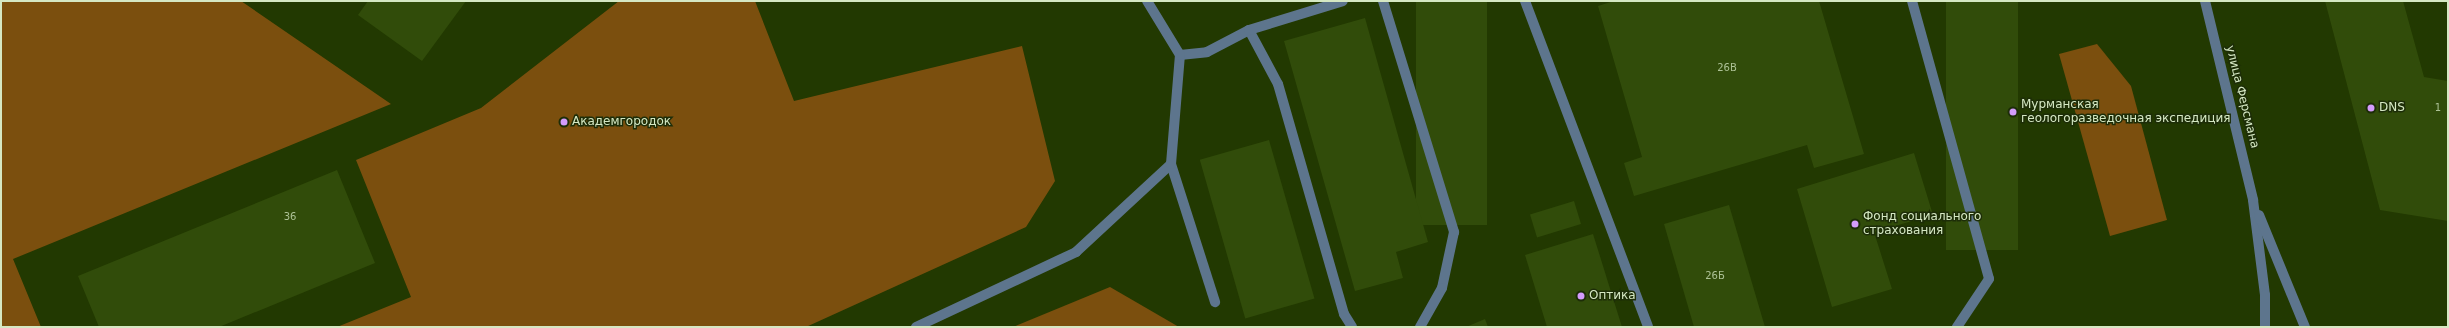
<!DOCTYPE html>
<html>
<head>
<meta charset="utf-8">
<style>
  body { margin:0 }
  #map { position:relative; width:2449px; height:328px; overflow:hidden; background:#223901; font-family:"DejaVu Sans",sans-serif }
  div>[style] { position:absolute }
  .forest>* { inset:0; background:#7b4f0e }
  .building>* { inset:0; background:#314c0a; transform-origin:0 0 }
  .minor>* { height:10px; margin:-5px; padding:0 5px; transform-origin:5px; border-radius:5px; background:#5d758d }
  .dots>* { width:11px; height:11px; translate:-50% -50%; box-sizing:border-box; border:2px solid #1d2d08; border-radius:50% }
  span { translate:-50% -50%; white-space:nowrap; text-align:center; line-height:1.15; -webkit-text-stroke:3px #1d2d08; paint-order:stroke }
  .number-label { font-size:10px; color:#acc195 }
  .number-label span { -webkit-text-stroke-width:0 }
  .street-label { font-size:12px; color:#d5e8c3 }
  .poi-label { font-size:12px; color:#d5e8c3 }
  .left { translate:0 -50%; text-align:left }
  .frame { position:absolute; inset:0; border:2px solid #d5e8c3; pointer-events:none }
</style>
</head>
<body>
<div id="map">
  <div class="forest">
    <div style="clip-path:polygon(1px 1px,241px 1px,391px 104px,13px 259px,41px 327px,1px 327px)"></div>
    <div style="clip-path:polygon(619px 1px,755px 1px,794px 101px,1022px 46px,1055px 181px,1026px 227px,806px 327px,337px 327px,411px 297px,356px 160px,481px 108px)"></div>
    <div style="clip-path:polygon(2097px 44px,2131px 86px,2167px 220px,2110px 236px,2059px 54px)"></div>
    <div style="clip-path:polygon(1110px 287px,1179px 327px,1013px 327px)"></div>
  </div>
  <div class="building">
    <div style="clip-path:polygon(368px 1px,466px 1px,422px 61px,358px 15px)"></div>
    <div style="left:1416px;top:1px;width:71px;height:224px"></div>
    <div style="clip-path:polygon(1614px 1px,1819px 1px,1864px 154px,1814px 168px,1807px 145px,1634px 196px,1624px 163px,1642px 157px,1598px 6px)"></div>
    <div style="left:1946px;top:1px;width:72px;height:249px"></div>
    <div style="clip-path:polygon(2325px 1px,2403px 1px,2424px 77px,2448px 81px,2448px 221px,2380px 210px)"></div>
    <div style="clip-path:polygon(1365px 18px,1428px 242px,1396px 252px,1403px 278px,1355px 291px,1284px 41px)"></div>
    <div style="left:1269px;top:140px;width:165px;height:72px;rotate:74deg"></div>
    <div style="clip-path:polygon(1914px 153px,1933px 215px,1874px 232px,1892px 289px,1832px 307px,1797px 189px)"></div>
    <div style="clip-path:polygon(337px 170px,375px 263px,219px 327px,99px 327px,78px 276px)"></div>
    <div style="left:1574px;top:201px;width:24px;height:46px;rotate:73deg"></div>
    <div style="clip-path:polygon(1729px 205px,1765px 327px,1694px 327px,1664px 224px)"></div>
    <div style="clip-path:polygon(1593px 234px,1622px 327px,1547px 327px,1525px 255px)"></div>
    <div style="clip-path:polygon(1485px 319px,1488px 327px,1466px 327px)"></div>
  </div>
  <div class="minor">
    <div style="left:1383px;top:1px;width:242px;rotate:72.9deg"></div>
    <div style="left:1454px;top:232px;width:57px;rotate:102.1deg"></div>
    <div style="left:1442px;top:288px;width:45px;rotate:119.4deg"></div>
    <div style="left:1525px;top:1px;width:348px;rotate:69.3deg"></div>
    <div style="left:1912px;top:1px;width:288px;rotate:74.5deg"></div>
    <div style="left:1989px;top:279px;width:58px;rotate:123.7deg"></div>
    <div style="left:2205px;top:1px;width:205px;rotate:76.4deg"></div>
    <div style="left:2253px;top:200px;width:96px;rotate:82.8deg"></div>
    <div style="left:2265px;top:295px;width:32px;rotate:90deg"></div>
    <div style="left:1249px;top:30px;width:61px;rotate:61.8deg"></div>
    <div style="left:1278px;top:84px;width:239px;rotate:74deg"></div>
    <div style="left:1344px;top:314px;width:15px;rotate:58deg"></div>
    <div style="left:1180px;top:55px;width:27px;rotate:-6deg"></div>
    <div style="left:1207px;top:52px;width:47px;rotate:-27.6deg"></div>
    <div style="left:1249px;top:30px;width:98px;rotate:-17.1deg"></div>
    <div style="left:1171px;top:164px;width:145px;rotate:72.3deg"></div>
    <div style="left:2259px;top:215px;width:121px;rotate:67.7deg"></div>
    <div style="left:916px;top:327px;width:177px;rotate:-25.1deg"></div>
    <div style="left:1076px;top:252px;width:129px;rotate:-42.8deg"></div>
    <div style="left:1171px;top:164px;width:109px;rotate:-85.3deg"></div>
    <div style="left:1180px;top:55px;width:63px;rotate:-121.4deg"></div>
  </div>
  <div class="dots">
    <div style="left:2371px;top:108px;background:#d49cfc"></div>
    <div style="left:2013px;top:112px;background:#d49cfc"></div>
    <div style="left:564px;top:122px;background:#d49cfc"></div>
    <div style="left:1855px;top:224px;background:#d49cfc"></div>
    <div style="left:1581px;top:296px;background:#d49cfc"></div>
  </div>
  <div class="number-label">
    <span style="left:1727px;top:68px">26В</span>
    <span style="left:2438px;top:108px">1</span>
    <span style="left:290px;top:217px">36</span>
    <span style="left:1715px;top:276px">26Б</span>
  </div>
  <div class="street-label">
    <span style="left:2242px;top:97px;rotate:76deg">улица Ферсмана</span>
  </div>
  <div class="poi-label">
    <span class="left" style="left:2021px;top:112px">Мурманская<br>геологоразведочная экспедиция</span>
    <span class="left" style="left:2379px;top:108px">DNS</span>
    <span class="left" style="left:572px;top:122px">Академгородок</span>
    <span class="left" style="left:1863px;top:224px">Фонд социального<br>страхования</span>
    <span class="left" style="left:1589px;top:296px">Оптика</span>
  </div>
  <div class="frame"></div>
</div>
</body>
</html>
